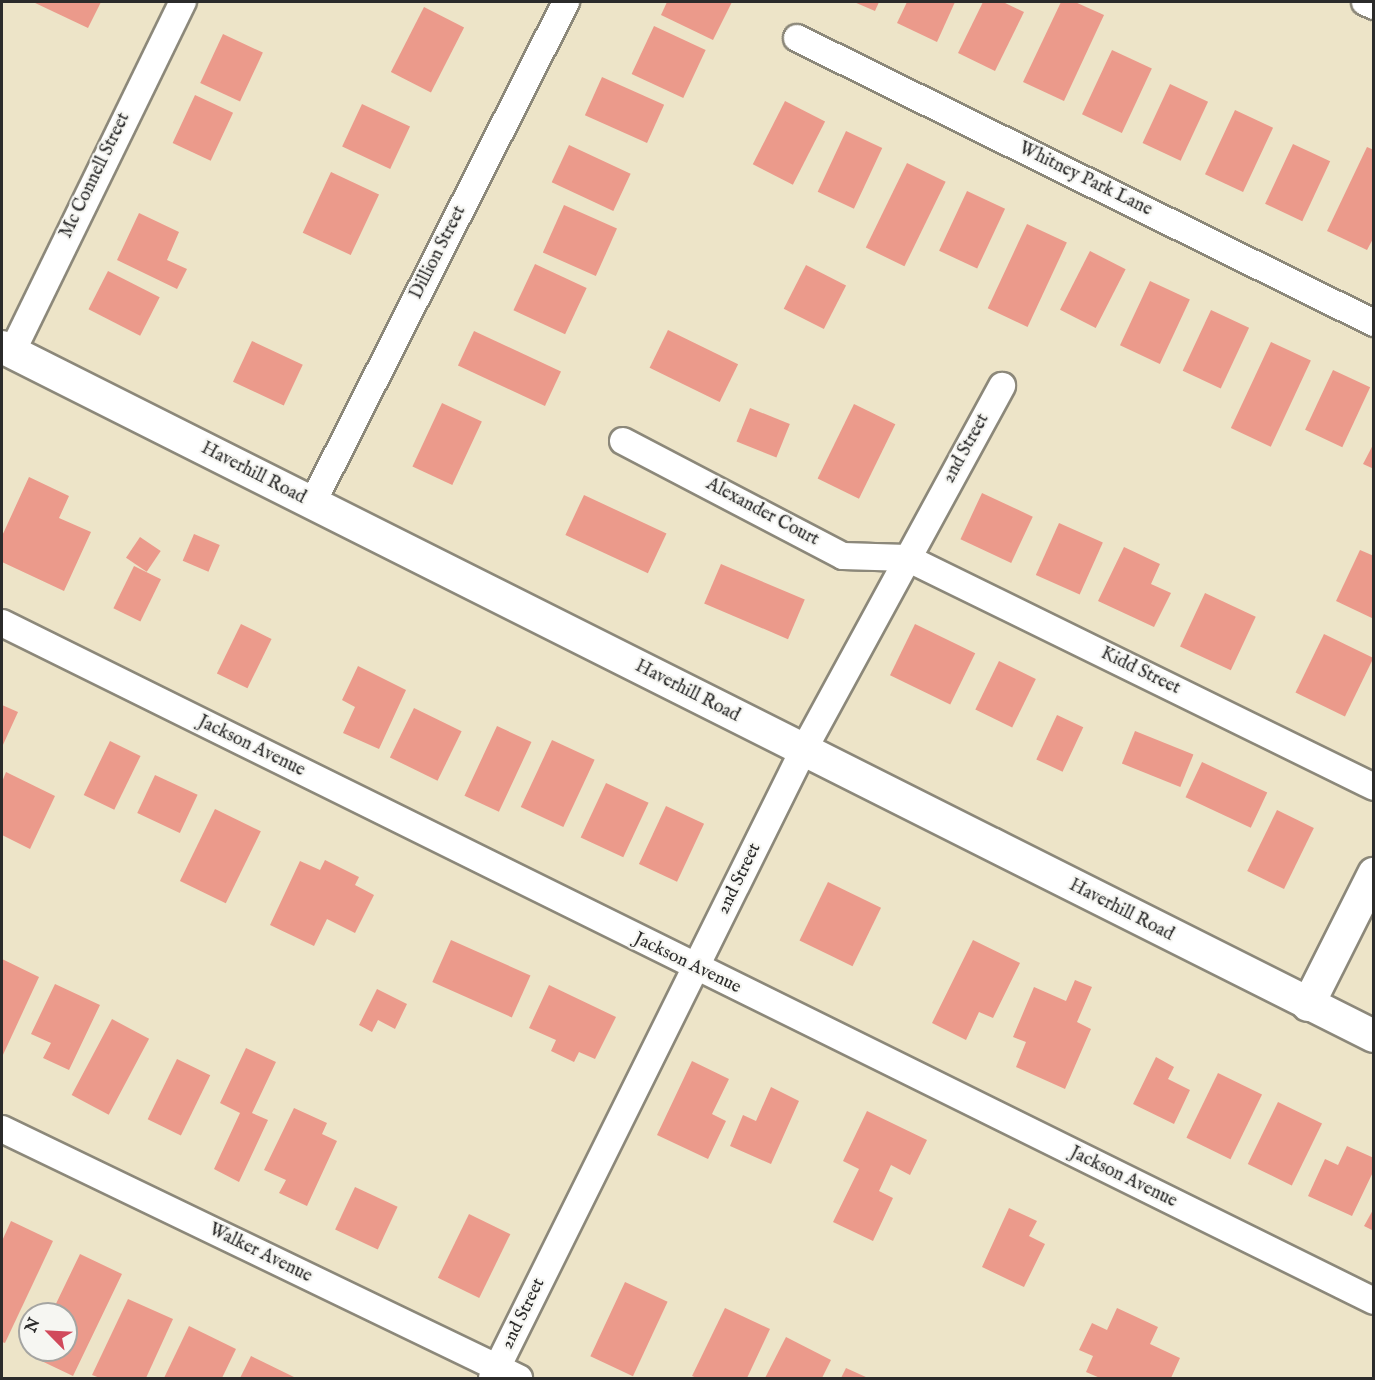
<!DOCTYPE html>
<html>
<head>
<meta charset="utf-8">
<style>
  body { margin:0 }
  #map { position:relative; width:1375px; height:1380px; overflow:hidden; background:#ede4c8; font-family:"IM FELL English",serif }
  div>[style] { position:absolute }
  .building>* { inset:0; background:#eb9a8b; transform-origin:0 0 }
  .roads { filter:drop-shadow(2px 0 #8c887a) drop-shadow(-2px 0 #8c887a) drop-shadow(0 2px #8c887a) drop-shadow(0 -2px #8c887a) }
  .minor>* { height:26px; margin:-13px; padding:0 13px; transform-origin:13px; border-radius:13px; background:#fff }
  .tertiary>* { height:32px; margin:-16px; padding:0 16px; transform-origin:16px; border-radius:16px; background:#fff }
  span { translate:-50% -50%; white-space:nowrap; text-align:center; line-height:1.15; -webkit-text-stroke:4.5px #f6f6f2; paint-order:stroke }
  .street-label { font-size:18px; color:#2b2b2b }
  .frame { position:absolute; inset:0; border:3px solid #2b2b2b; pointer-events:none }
  .north { position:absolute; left:18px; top:1302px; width:60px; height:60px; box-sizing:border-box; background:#f6f6f2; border:2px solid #a5a5a2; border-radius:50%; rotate:294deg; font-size:16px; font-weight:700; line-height:24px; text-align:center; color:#2b2b2b }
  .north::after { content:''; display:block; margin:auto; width:21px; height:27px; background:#d1495b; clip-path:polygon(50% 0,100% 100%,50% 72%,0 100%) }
</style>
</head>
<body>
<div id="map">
  <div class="building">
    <div style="clip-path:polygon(33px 2px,101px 2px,88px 28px)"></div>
    <div style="clip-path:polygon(667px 2px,732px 2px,713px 40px,661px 15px)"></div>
    <div style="clip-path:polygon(854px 2px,879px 2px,875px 11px)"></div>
    <div style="clip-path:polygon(907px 2px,955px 2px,937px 42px,897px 23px)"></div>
    <div style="clip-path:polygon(983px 2px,1003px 2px,1024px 12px,995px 71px,958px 53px)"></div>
    <div style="clip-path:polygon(1061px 2px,1075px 2px,1104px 15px,1064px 101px,1023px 82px)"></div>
    <div style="left:424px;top:7px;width:45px;height:73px;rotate:27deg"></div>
    <div style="left:654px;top:26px;width:57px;height:53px;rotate:25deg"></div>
    <div style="left:223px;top:34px;width:44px;height:54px;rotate:25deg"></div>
    <div style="left:1112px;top:50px;width:44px;height:71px;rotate:25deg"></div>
    <div style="left:602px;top:77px;width:68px;height:42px;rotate:24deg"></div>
    <div style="left:1170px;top:84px;width:42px;height:65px;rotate:25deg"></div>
    <div style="left:195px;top:95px;width:42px;height:53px;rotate:25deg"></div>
    <div style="left:785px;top:101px;width:45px;height:71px;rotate:27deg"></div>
    <div style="left:362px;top:104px;width:53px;height:47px;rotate:25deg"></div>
    <div style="left:1235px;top:110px;width:42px;height:71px;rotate:25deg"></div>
    <div style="left:846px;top:131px;width:40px;height:67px;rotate:25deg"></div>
    <div style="left:1293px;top:144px;width:41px;height:66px;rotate:25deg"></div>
    <div style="left:569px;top:145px;width:68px;height:41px;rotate:25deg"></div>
    <div style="clip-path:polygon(1367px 147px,1374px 150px,1374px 237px,1367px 250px,1327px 231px)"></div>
    <div style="left:907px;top:163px;width:43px;height:94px;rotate:26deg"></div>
    <div style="left:331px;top:172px;width:53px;height:67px;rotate:25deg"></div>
    <div style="left:967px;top:191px;width:42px;height:66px;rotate:25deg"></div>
    <div style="left:564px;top:205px;width:58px;height:52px;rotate:24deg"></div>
    <div style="clip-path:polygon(139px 213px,179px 232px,167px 260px,187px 269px,177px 289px,117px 260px)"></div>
    <div style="left:1027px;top:224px;width:44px;height:93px;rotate:25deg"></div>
    <div style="left:1090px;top:251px;width:40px;height:66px;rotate:27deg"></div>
    <div style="left:535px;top:264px;width:57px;height:51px;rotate:25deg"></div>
    <div style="left:806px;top:265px;width:45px;height:49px;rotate:27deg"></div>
    <div style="left:108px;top:271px;width:58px;height:43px;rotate:27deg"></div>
    <div style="left:1150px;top:281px;width:44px;height:71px;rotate:25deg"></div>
    <div style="left:1211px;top:310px;width:42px;height:67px;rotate:25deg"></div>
    <div style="left:668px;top:330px;width:78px;height:42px;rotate:26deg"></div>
    <div style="left:474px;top:331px;width:96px;height:38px;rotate:25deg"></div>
    <div style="left:252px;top:341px;width:56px;height:45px;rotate:25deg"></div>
    <div style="left:1271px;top:342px;width:44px;height:95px;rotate:25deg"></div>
    <div style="left:1333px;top:370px;width:41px;height:66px;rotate:25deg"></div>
    <div style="left:442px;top:403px;width:44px;height:70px;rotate:25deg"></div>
    <div style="left:854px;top:404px;width:46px;height:83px;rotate:26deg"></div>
    <div style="left:750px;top:408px;width:43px;height:36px;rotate:22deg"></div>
    <div style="clip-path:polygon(1374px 443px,1374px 469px,1363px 464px)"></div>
    <div style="clip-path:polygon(29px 477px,69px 496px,59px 518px,91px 532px,64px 591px,2px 562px,2px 536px)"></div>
    <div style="left:982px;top:493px;width:56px;height:51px;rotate:25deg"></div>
    <div style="left:584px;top:495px;width:91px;height:44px;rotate:25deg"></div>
    <div style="left:1059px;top:523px;width:48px;height:57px;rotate:24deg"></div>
    <div style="left:194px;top:534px;width:28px;height:29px;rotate:23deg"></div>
    <div style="left:140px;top:537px;width:25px;height:25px;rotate:34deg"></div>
    <div style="clip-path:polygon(1124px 547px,1160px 564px,1151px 584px,1171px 593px,1154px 627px,1098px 601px)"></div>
    <div style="clip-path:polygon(1360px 550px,1374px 556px,1374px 619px,1336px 601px)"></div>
    <div style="left:721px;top:564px;width:91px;height:43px;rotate:23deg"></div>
    <div style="left:134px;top:566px;width:30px;height:47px;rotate:26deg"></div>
    <div style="left:1205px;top:593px;width:56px;height:59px;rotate:25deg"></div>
    <div style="left:241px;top:624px;width:34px;height:55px;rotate:26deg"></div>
    <div style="left:915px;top:624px;width:67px;height:57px;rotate:26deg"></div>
    <div style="left:1324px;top:634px;width:55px;height:65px;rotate:26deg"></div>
    <div style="left:999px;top:661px;width:41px;height:54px;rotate:26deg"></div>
    <div style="clip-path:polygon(358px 666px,406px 690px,379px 749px,343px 733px,355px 707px,342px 700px)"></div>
    <div style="clip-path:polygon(2px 705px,18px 712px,2px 747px)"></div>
    <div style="left:414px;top:708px;width:53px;height:55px;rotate:26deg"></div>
    <div style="left:1057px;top:715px;width:29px;height:49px;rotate:25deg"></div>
    <div style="left:497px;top:726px;width:38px;height:77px;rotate:25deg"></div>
    <div style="left:1135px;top:731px;width:63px;height:35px;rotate:22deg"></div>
    <div style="left:552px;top:740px;width:47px;height:74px;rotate:25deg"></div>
    <div style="left:110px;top:741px;width:34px;height:60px;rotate:26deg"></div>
    <div style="left:1202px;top:762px;width:72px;height:39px;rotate:25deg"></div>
    <div style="clip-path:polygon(6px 772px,55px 796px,30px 849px,2px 835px,2px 782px)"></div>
    <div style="left:155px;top:775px;width:47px;height:42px;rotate:25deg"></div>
    <div style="left:606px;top:783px;width:47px;height:60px;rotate:25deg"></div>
    <div style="left:666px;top:806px;width:42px;height:64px;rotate:25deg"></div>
    <div style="left:215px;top:809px;width:51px;height:80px;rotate:26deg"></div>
    <div style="left:1277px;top:810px;width:41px;height:68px;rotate:26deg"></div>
    <div style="clip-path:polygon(325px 860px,359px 877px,355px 885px,374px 895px,355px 933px,327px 919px,314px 946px,270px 925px,300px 861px,320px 870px)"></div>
    <div style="left:828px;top:882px;width:59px;height:65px;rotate:26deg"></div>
    <div style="left:451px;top:940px;width:87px;height:46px;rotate:24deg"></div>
    <div style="clip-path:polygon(973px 940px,1020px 963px,993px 1018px,979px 1012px,966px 1040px,932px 1023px)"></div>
    <div style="clip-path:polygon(2px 959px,39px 977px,2px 1057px)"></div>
    <div style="clip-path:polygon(1075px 980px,1092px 987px,1077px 1022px,1091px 1029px,1065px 1089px,1016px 1067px,1026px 1042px,1013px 1037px,1034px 987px,1066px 1001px)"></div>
    <div style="clip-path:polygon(55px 984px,100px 1005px,69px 1070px,43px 1058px,51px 1043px,31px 1034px)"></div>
    <div style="clip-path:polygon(549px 985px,616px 1017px,595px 1059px,579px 1052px,574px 1062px,551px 1051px,556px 1040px,529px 1028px)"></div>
    <div style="clip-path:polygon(377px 989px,407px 1004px,395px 1029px,378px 1020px,372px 1032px,359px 1025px)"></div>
    <div style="left:112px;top:1019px;width:42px;height:86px;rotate:28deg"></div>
    <div style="clip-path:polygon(246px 1048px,276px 1062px,252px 1113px,268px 1120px,239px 1182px,214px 1169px,240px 1113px,220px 1103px)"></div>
    <div style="clip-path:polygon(1156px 1057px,1174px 1067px,1168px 1079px,1190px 1090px,1174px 1124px,1133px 1104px)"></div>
    <div style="left:177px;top:1059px;width:37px;height:67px;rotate:26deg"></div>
    <div style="clip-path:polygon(692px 1061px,729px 1079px,712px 1114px,726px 1121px,708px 1159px,657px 1135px)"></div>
    <div style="left:1218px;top:1073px;width:49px;height:72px;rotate:26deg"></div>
    <div style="clip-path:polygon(771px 1087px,799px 1101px,771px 1164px,730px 1146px,743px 1115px,756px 1121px)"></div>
    <div style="left:1278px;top:1102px;width:49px;height:69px;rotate:26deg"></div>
    <div style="clip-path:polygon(294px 1108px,327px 1123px,322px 1134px,337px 1141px,307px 1206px,279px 1193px,286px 1180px,264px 1170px)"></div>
    <div style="clip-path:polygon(867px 1111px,927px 1140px,910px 1175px,891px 1165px,879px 1191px,893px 1198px,873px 1241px,833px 1222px,859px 1169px,843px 1161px)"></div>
    <div style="clip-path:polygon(1347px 1146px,1374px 1158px,1374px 1170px,1352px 1216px,1308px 1196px,1325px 1159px,1338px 1165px)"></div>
    <div style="left:355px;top:1187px;width:47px;height:47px;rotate:25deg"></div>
    <div style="clip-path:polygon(1009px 1208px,1037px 1221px,1029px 1236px,1045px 1244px,1024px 1287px,982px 1267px)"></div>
    <div style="clip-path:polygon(1374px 1208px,1374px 1231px,1364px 1226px)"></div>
    <div style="left:469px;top:1214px;width:46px;height:71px;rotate:26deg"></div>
    <div style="clip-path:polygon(11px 1221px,53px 1241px,5px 1343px,2px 1342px,2px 1241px)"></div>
    <div style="clip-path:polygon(80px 1254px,122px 1274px,73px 1376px,31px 1356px,34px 1350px,66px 1350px,66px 1314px,51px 1314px)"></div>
    <div style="left:625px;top:1282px;width:47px;height:82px;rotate:25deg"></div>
    <div style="clip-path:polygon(128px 1299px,173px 1319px,146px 1378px,100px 1378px,92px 1375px)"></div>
    <div style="clip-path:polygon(725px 1308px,770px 1329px,747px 1378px,697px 1378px,692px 1376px)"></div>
    <div style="clip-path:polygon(1117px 1308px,1158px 1327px,1150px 1344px,1180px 1358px,1171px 1378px,1100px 1378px,1086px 1372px,1093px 1356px,1079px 1350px,1092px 1323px,1107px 1330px)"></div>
    <div style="clip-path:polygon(189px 1326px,236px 1349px,222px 1378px,164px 1378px)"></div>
    <div style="clip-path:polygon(786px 1337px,831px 1360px,822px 1378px,765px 1378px)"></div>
    <div style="clip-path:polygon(251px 1356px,296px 1378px,240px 1378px)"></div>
    <div style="clip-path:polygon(846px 1368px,868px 1378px,841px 1378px)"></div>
  </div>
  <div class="roads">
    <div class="minor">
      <div style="left:1365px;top:2px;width:10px;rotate:24deg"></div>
      <div style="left:797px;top:38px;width:644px;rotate:26.29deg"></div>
      <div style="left:12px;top:352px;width:390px;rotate:-64deg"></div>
      <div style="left:623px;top:441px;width:248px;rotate:27.6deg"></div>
      <div style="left:843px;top:556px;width:64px;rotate:1.8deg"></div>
      <div style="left:907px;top:558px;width:520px;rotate:26.12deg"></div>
      <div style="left:312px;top:504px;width:563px;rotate:-63.16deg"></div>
      <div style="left:2px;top:623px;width:1530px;rotate:26.3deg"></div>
      <div style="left:2px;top:1129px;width:574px;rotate:25.72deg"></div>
      <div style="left:492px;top:1378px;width:700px;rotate:-63.62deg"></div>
      <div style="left:803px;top:751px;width:416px;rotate:-61.4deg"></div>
    </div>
    <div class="tertiary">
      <div style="left:2px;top:347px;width:1535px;rotate:26.67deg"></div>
      <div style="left:1308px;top:1005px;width:147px;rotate:-63.3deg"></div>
    </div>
  </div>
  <div class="street-label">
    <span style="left:96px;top:176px;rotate:-64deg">Mc Connell Street</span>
    <span style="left:1085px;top:180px;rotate:26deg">Whitney Park Lane</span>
    <span style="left:439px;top:253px;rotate:-63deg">Dillion Street</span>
    <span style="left:967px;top:449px;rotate:-61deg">2nd Street</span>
    <span style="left:253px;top:474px;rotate:27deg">Haverhill Road</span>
    <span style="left:762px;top:513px;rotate:28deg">Alexander Court</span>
    <span style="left:1140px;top:672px;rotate:26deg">Kidd Street</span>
    <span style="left:687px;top:692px;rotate:27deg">Haverhill Road</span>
    <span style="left:251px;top:747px;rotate:26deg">Jackson Avenue</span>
    <span style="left:740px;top:879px;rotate:-64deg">2nd Street</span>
    <span style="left:1121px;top:911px;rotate:27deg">Haverhill Road</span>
    <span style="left:687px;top:964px;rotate:26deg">Jackson Avenue</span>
    <span style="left:1123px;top:1178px;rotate:26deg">Jackson Avenue</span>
    <span style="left:260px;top:1254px;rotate:26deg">Walker Avenue</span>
    <span style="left:524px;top:1314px;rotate:-64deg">2nd Street</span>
  </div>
  <div class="frame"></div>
  <div class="north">N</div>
</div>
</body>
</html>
